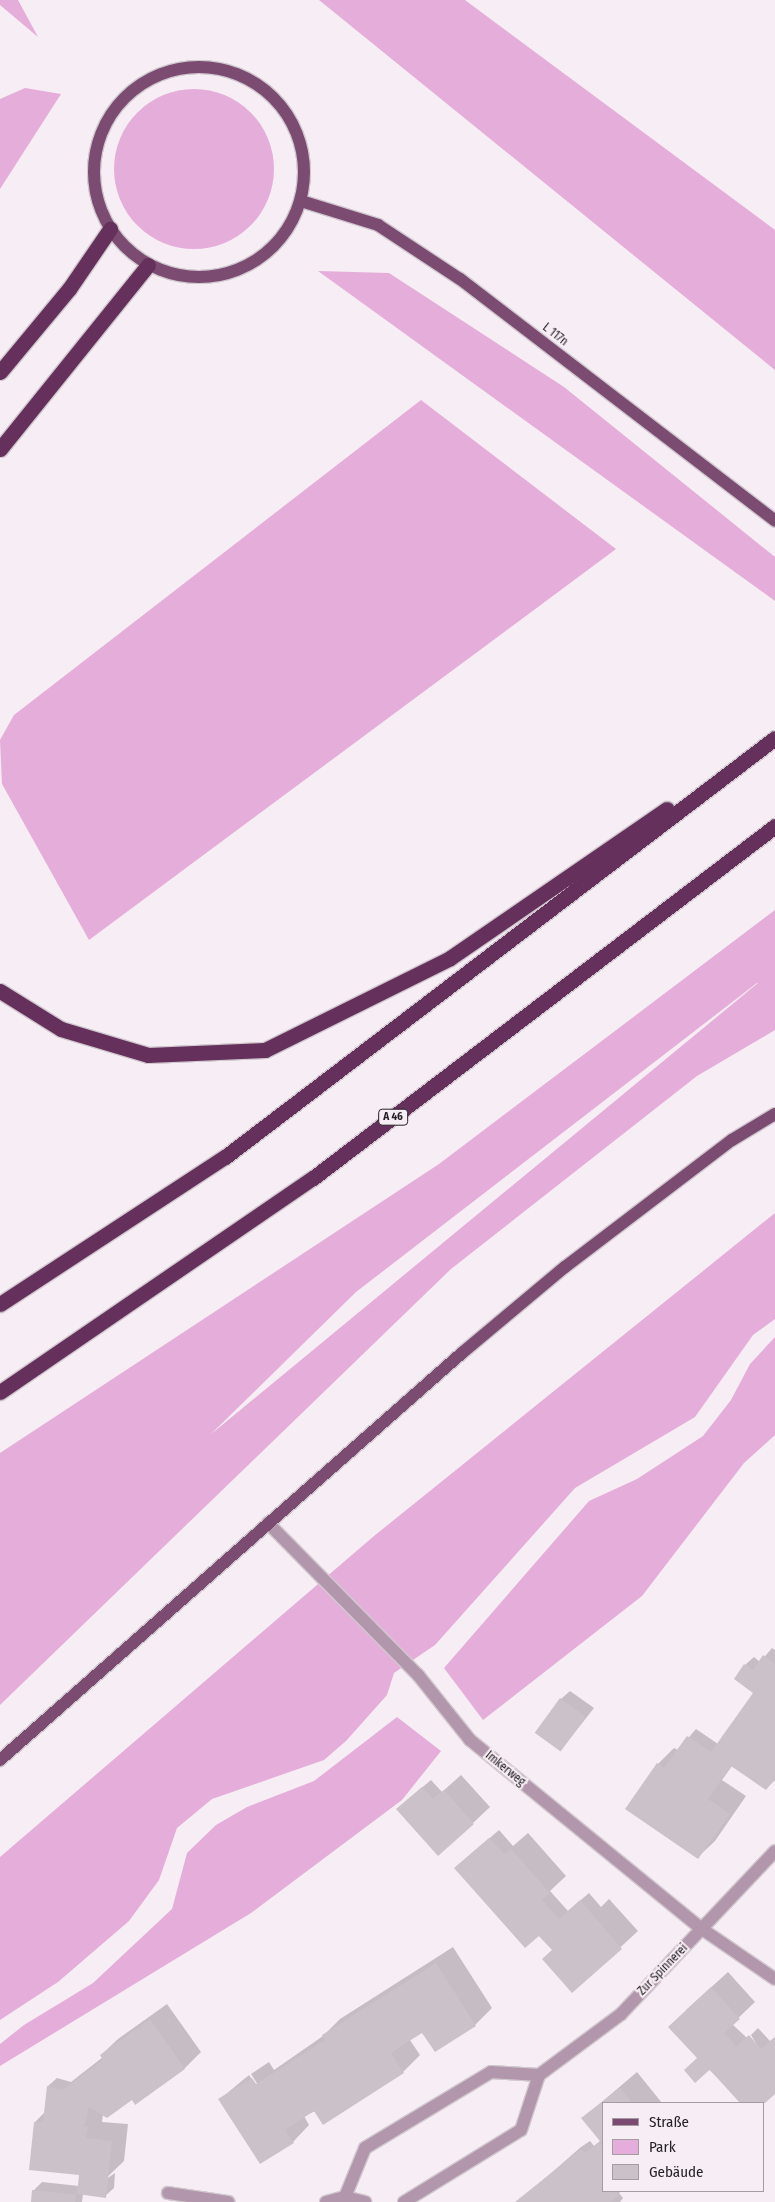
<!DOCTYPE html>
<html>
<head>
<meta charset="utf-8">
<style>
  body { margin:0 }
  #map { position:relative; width:775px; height:2202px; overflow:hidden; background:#f7edf4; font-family:"Fira Sans Condensed",sans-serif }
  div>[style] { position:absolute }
  .green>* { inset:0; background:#e5add9 }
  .round { border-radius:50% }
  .shadow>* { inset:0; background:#0003 }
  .building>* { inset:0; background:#cbc2c9; transform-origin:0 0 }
  .roads { filter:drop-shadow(1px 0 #d1c8cf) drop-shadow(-1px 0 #d1c8cf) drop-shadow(0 1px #d1c8cf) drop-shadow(0 -1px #d1c8cf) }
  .minor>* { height:12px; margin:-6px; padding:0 6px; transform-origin:6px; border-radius:6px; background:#b296ac }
  .major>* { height:12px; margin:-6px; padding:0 6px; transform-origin:6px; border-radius:6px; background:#7b4b72 }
  .major>.ring { margin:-6px; padding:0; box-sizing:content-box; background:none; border:12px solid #7b4b72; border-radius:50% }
  .highway>* { height:15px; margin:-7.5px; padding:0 7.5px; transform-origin:7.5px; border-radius:7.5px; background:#66305d }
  span { translate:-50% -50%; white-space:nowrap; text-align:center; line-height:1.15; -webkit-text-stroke:4.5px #f7edf4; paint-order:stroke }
  .shield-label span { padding:1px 4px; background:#f7edf4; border:1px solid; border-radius:4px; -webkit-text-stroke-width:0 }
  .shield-label { font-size:11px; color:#252225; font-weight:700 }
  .street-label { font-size:12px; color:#252225 }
  .legend { position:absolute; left:602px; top:2102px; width:162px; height:90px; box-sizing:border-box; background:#f7edf4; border:1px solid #a39ca1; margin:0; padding:6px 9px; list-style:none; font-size:15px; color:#252225 }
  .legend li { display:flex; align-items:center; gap:10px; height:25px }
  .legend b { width:25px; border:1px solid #a39ca1 }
</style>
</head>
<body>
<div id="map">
  <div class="green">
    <div style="clip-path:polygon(0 0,18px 0,38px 37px,0 5px)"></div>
    <div style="clip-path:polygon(319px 0,465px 0,775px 230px,775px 370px)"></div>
    <div style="clip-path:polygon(25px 88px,61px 94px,0 189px,0 99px)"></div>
    <div class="round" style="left:114px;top:89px;width:160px;height:160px"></div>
    <div style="clip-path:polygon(318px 271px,389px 273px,564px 387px,775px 557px,775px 601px)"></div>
    <div style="clip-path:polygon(421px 400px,616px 549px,89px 940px,2px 784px,0 740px,14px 715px)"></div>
    <div style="clip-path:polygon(evenodd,775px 910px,775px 1030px,697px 1076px,451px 1269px,0 1705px,0 1453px,439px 1164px,775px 910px,757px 983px,758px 983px,210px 1435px,356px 1292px,757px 983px)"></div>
    <div style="clip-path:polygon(775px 1213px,775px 1319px,753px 1335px,695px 1417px,575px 1488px,435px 1645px,394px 1673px,387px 1695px,346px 1741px,324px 1760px,212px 1799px,177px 1828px,159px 1880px,129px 1921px,58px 1982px,0 2020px,0 1857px,374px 1536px)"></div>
    <div style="clip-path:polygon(775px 1337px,775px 1435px,744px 1463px,642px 1596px,483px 1720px,444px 1668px,589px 1501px,637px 1479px,703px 1436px,731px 1400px,750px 1364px)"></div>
    <div style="clip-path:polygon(397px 1717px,441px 1751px,402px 1800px,251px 1913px,0 2066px,0 2044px,24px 2025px,93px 1983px,172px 1909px,187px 1853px,216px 1825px,247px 1807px,314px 1781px)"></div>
  </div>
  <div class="shadow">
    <div style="clip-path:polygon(772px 1648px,775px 1650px,775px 1780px,766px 1789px,732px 1766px,722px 1780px,746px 1796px,715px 1841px,698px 1857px,658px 1764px,674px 1748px,678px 1750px,696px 1729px,718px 1744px,755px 1693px,745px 1665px,754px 1657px,760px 1662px)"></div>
    <div style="clip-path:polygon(570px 1691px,594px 1708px,561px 1750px,561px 1699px)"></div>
    <div style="clip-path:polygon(461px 1775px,490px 1807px,473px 1823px,406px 1801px,431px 1780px,442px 1792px)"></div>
    <div style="clip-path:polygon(499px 1830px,513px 1846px,528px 1833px,566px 1876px,550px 1891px,568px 1911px,589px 1893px,601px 1907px,609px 1899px,638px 1931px,572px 1992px,553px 1950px,464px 1860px)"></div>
    <div style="clip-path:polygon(453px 1947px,492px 2008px,475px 2025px,435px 2051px,422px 2031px,410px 2040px,420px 2055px,403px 2072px,304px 2116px,309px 2125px,293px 2142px,220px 2099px,249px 2075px,278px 2116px,251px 2074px,269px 2062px,274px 2070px,323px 2036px,340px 2019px)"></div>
    <div style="clip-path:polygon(728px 1972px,755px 2002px,732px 2024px,760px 2050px,751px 2035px,758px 2028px,770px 2041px,775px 2037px,775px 2092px,763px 2103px,742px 2103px,698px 2058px,686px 2010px)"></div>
    <div style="clip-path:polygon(167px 2004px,201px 2052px,185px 2068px,135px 2103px,132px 2098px,103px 2114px,102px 2122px,128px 2124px,124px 2161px,102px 2182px,115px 2173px,114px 2188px,105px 2196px,83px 2194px,82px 2202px,32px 2202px,33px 2191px,42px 2182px,79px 2186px,80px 2174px,35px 2122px,45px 2112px,48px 2086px,57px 2078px,71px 2082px,103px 2057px,101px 2055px,118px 2039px)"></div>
    <div style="clip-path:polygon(637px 2072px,662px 2103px,604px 2103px,604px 2191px,621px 2191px,619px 2193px,623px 2198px,620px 2202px,518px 2202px,581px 2147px,590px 2141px,594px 2146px,601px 2140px,583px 2118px)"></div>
  </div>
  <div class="building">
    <div style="clip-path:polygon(763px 1655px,775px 1664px,775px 1778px,766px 1790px,731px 1766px,708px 1799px,730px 1814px,698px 1859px,625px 1809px,657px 1763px,664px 1768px,687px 1736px,711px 1752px,753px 1693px,734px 1679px,744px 1664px,753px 1670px)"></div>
    <div style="left:560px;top:1698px;width:32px;height:43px;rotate:36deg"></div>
    <div style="clip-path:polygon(422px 1787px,433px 1799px,444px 1790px,474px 1824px,438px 1856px,396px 1809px)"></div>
    <div style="clip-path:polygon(489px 1838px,504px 1854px,511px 1849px,550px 1893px,542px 1900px,559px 1919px,580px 1900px,622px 1949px,572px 1993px,542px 1959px,552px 1950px,539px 1936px,525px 1948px,454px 1868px)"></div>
    <div style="clip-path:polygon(436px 1963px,476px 2026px,435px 2052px,422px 2033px,406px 2043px,391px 2053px,404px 2073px,323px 2125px,314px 2111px,297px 2122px,285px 2130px,294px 2143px,260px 2164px,218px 2099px,252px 2078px,256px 2084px,325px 2040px,322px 2035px)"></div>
    <div style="clip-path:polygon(711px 1987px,740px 2019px,724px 2033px,736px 2046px,695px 2083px,684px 2070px,697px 2058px,668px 2027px)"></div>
    <div style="clip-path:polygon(150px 2019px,185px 2069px,135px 2105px,132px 2100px,107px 2118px,89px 2107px,84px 2127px,88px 2127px,86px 2138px,112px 2141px,106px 2198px,77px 2194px,79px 2175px,29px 2170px,34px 2122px,43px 2122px,47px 2086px,62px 2090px,103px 2060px,100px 2055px)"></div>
    <div style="clip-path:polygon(749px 2035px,761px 2049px,775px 2037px,775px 2094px,765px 2103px,740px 2103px,710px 2070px)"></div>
    <div style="clip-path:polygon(620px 2088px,632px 2103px,604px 2103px,604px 2146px,581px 2118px)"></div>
    <div style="clip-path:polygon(599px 2142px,604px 2148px,604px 2191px,616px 2191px,619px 2195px,610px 2202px,515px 2202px,581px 2149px,585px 2153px)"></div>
    <div style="clip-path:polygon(32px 2190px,76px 2195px,75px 2202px,31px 2202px)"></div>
  </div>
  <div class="roads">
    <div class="minor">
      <div style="left:268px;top:1523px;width:214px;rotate:45.4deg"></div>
      <div style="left:418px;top:1675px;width:83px;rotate:51.3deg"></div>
      <div style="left:470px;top:1740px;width:299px;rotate:39.2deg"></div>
      <div style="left:702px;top:1929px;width:88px;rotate:34.4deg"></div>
      <div style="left:168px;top:2193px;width:61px;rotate:8.5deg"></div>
      <div style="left:345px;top:2197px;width:53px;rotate:-67.8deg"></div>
      <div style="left:365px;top:2148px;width:147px;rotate:-31.1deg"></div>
      <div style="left:491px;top:2072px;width:48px;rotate:3.6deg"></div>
      <div style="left:326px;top:2202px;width:20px;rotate:-15deg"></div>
      <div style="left:345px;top:2197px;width:21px;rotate:14deg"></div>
      <div style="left:404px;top:2202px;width:137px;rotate:-31.6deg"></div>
      <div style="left:521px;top:2130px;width:58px;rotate:-71.9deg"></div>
      <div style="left:539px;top:2075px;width:102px;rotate:-36.6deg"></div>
      <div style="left:621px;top:2014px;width:224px;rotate:-46.6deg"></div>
    </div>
    <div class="major">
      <div class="ring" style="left:94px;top:67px;width:198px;height:198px"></div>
      <div style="left:301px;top:201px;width:81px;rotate:17.3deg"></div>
      <div style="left:378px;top:225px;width:98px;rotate:33.4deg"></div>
      <div style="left:460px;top:279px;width:397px;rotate:37.5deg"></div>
      <div style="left:0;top:1760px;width:616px;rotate:-41.38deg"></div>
      <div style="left:462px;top:1353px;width:134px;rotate:-39.9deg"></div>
      <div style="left:565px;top:1267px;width:210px;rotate:-37.3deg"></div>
      <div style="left:732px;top:1140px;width:50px;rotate:-31.2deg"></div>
    </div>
    <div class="highway">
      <div style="left:0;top:372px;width:108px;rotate:-50.3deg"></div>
      <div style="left:69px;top:289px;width:73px;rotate:-55.7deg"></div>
      <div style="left:0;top:449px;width:236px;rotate:-51.2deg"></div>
      <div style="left:0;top:991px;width:72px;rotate:31.9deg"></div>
      <div style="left:61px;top:1029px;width:91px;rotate:16.6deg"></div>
      <div style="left:148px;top:1055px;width:117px;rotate:-2.4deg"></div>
      <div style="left:265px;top:1050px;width:207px;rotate:-26.4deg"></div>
      <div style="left:450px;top:958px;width:263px;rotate:-34.5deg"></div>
      <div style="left:0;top:1304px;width:269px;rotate:-33.2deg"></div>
      <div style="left:225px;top:1157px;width:691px;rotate:-37.3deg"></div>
      <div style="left:0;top:1392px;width:379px;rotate:-34.4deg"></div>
      <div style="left:313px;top:1178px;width:581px;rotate:-37.3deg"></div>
    </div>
  </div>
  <div class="shield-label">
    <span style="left:393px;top:1117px">A 46</span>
  </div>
  <div class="street-label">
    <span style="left:555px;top:335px;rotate:38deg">L 117n</span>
    <span style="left:505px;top:1769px;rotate:39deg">Imkerweg</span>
    <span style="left:663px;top:1970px;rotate:-46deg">Zur Spinnerei</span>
  </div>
  <ul class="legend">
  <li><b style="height:6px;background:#7b4b72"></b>Straße</li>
  <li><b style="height:14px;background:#e5add9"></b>Park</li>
  <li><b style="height:14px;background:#cbc2c9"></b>Gebäude</li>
  </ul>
</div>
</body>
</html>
